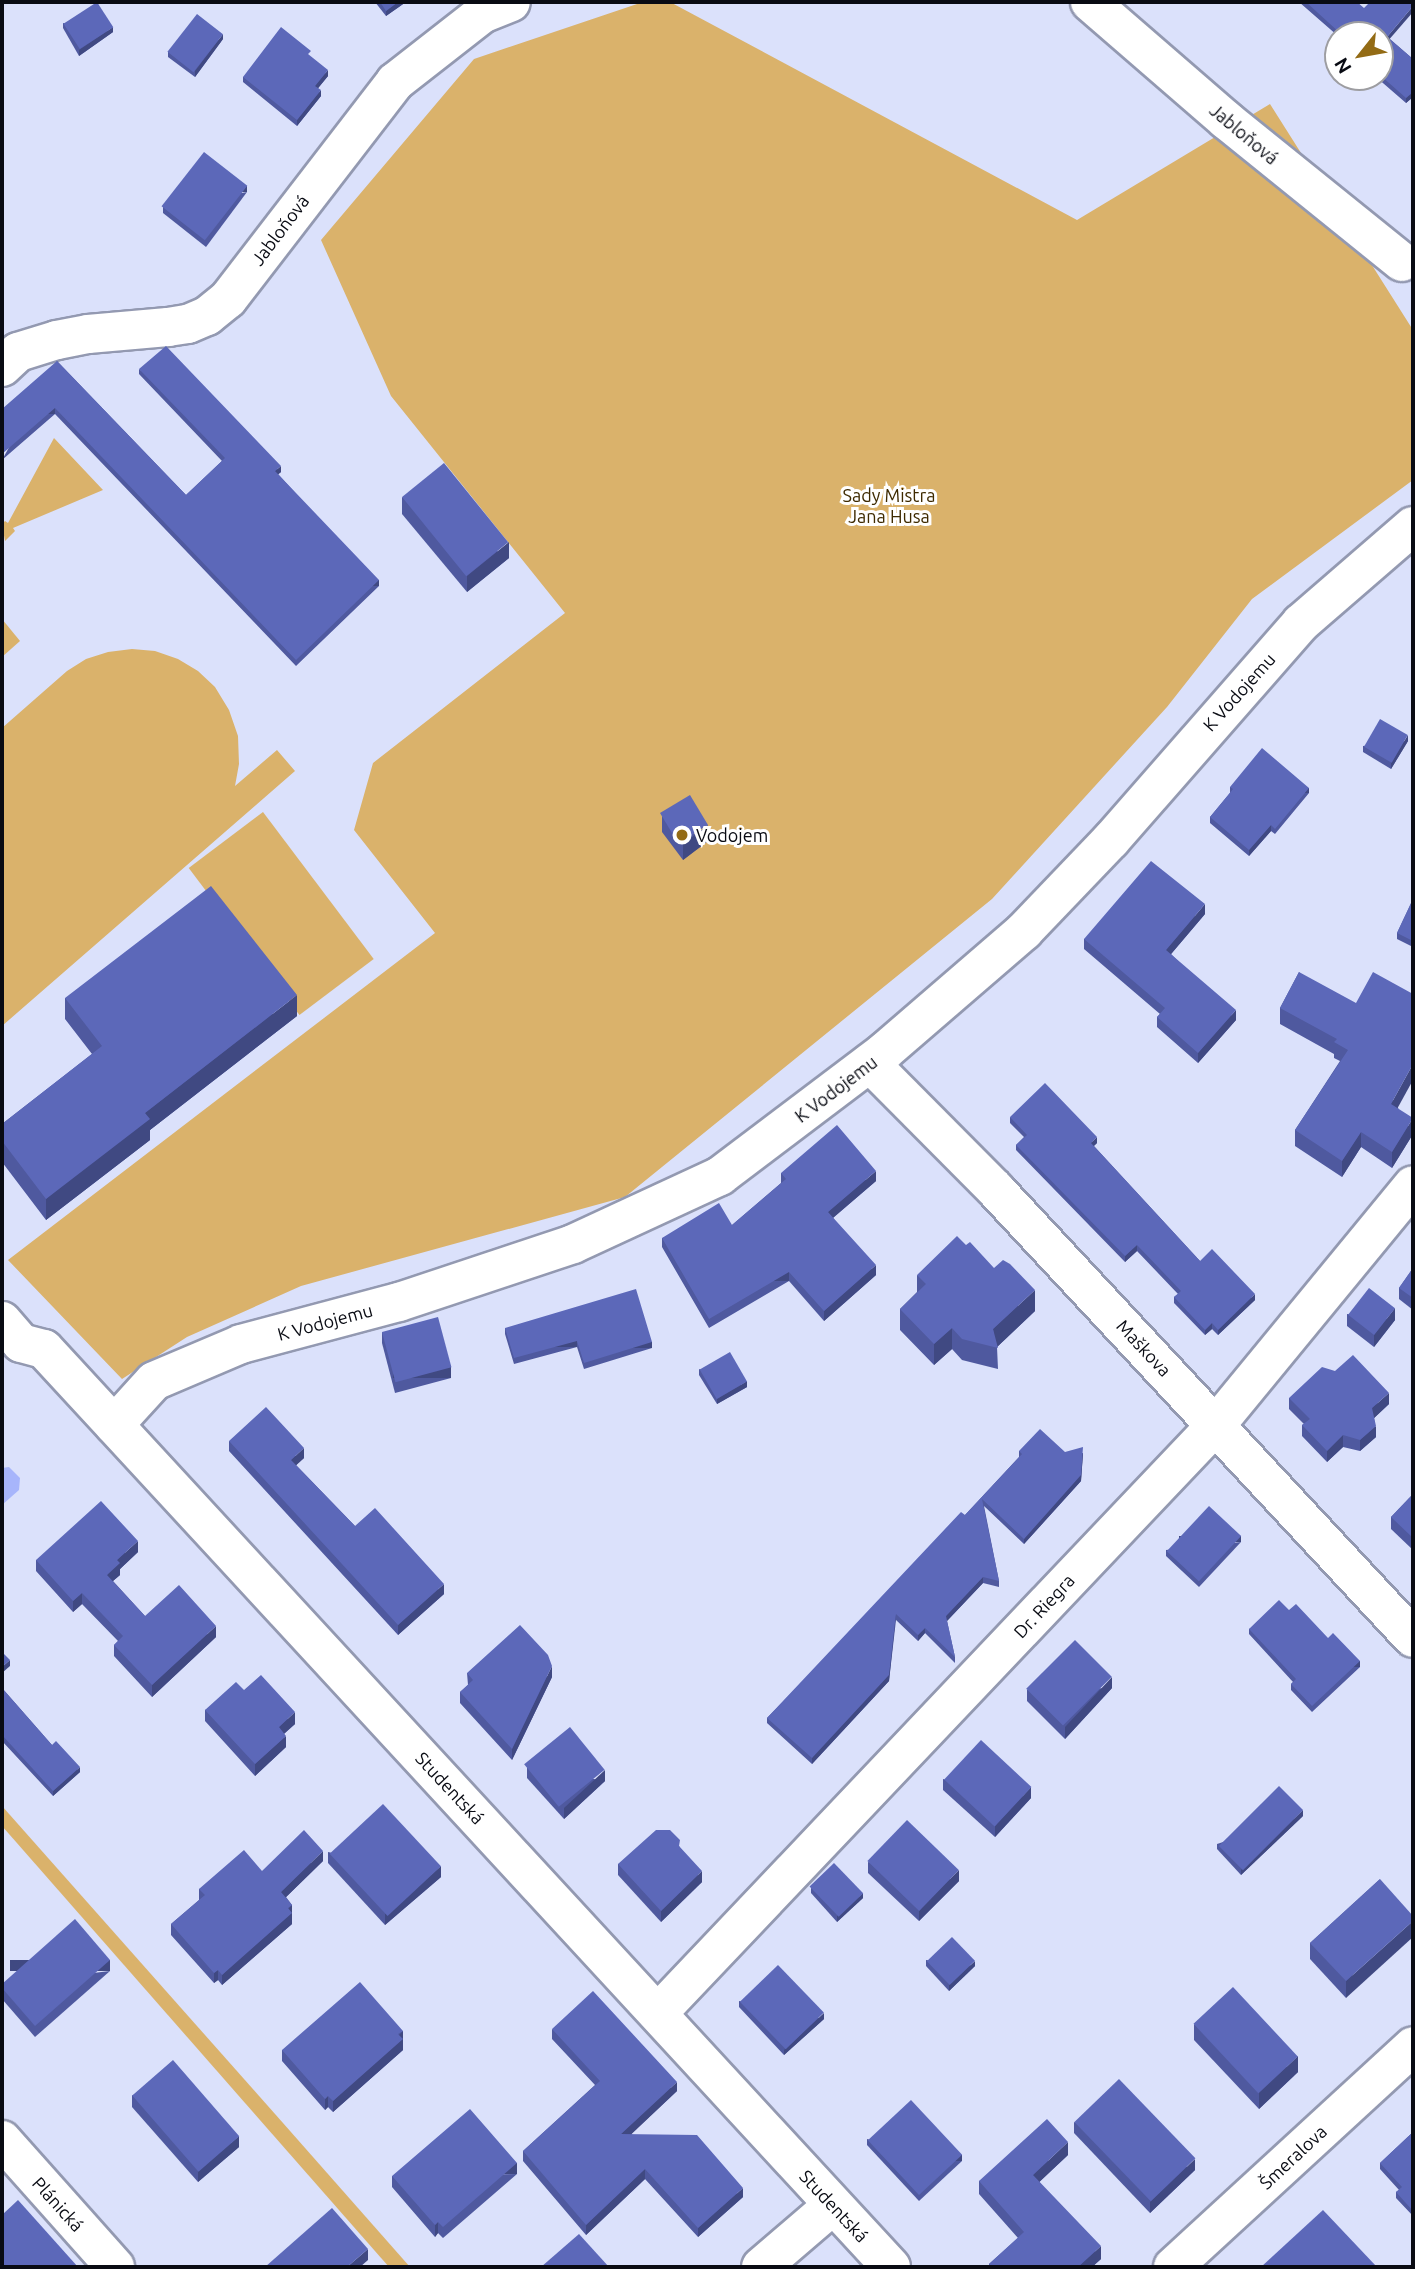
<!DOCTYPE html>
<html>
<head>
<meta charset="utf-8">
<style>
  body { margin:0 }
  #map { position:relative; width:1415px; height:2269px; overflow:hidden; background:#dbe1fb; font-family:Ubuntu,sans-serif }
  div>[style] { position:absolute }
  .green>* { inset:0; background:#dab26b; transform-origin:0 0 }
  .water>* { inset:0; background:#a7b5fb }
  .roads { filter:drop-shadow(2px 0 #9399b1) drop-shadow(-2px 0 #9399b1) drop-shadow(0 2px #9399b1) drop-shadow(0 -2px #9399b1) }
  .minor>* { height:38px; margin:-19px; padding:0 19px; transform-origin:19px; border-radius:19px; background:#fff }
  .secondary>* { height:38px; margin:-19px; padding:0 19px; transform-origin:19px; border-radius:19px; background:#fff }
  .wall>* { inset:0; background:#4f599f }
  .shaded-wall>* { inset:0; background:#404982; transform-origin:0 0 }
  .building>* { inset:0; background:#5c68b9; transform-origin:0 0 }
  .dots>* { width:19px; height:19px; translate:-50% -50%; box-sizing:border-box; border:4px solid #fff; border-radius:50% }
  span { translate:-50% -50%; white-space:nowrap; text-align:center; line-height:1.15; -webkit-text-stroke:6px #fff; paint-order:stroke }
  .street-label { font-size:18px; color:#090b13 }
  .park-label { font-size:18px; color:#3e2a00 }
  .poi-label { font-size:18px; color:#090b13 }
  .left { translate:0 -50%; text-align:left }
  .frame { position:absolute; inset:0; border:4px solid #090b13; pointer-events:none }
  .north { position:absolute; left:1324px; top:21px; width:70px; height:70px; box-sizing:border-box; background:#fff; border:2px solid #9d9da1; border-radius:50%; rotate:239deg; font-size:19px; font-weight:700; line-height:28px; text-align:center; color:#090b13 }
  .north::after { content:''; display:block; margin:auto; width:24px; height:32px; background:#936b15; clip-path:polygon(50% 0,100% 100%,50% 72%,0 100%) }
</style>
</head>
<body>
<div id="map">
  <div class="green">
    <div style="clip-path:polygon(643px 2px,670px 2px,1077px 220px,1270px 104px,1413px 330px,1413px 480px,1252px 599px,1167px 707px,992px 899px,625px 1197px,301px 1286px,187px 1337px,122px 1379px,8px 1260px,435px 933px,354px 830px,373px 763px,565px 613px,391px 396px,321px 240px,474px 59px)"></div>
    <div style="clip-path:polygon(54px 438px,103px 490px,13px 528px,15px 531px,5px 541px,2px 524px,5px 521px,8px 523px)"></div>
    <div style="clip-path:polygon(2px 619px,20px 641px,2px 657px)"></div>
    <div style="clip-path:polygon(132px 649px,155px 651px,178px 659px,198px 671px,215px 687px,229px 710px,238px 736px,239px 764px,235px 786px,277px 750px,295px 771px,2px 1026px,2px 728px,67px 671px,86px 659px,108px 652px)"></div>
    <div style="left:263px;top:812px;width:184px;height:93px;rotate:53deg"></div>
    <div style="clip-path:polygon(2px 1806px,283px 2123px,410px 2267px,389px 2267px,2px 1826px)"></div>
  </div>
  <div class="water">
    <div style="clip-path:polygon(9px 1467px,20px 1478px,19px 1490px,2px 1505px,2px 1468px)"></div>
  </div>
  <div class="roads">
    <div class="minor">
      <div style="left:1090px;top:2px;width:180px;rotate:40.9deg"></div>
      <div style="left:1226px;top:120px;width:226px;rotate:38.9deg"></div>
      <div style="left:2px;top:367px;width:22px;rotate:-43deg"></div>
      <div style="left:18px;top:352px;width:41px;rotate:-17.1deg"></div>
      <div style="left:57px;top:340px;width:32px;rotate:-11deg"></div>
      <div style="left:88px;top:334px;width:80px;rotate:-5deg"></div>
      <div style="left:168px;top:327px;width:20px;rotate:-9deg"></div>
      <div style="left:188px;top:324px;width:21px;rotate:-23deg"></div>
      <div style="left:207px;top:316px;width:27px;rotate:-39deg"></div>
      <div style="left:228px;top:299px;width:274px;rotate:-52.4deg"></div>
      <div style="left:395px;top:82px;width:110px;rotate:-38deg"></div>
      <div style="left:482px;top:14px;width:31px;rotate:-22deg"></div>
      <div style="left:870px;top:1063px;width:177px;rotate:45.2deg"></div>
      <div style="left:995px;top:1189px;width:613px;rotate:47.05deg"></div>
      <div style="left:2px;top:1321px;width:29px;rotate:49deg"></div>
      <div style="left:21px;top:1343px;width:24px;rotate:15deg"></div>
      <div style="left:44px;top:1349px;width:1249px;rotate:47.3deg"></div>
      <div style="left:114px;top:1425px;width:59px;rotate:-47.7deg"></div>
      <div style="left:154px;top:1381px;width:95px;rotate:-23deg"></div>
      <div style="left:241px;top:1344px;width:163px;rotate:-14.9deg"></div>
      <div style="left:399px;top:1302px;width:183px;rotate:-18.4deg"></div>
      <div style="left:573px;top:1244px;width:162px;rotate:-24.8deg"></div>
      <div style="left:720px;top:1176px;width:207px;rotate:-37.1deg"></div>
      <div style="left:885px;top:1051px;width:184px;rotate:-40.8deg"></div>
      <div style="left:1024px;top:931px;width:126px;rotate:-46.3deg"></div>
      <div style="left:1111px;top:840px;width:288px;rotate:-48.8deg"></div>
      <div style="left:1301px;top:623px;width:148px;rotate:-40.9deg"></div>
      <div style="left:658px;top:2013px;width:811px;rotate:-46.5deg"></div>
      <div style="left:1216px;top:1425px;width:310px;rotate:-50.6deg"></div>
      <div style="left:761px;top:2267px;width:95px;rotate:-40.7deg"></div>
      <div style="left:1173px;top:2267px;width:326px;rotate:-42.6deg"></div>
    </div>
    <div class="secondary">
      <div style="left:2px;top:2140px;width:170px;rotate:48.3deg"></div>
    </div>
  </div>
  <div class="wall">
    <div style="clip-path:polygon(375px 2px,406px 2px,386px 16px)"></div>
    <div style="clip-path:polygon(1299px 2px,1357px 2px,1390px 39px,1413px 59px,1413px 97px,1406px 103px,1376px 77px,1380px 77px,1380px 35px,1338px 35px,1338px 36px)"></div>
    <div style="clip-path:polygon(63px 23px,113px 32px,79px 56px,63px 28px)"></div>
    <div style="clip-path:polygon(223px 39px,195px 77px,168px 57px,168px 52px)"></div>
    <div style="clip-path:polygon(311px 57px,328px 76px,318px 88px,321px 96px,297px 126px,243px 82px,243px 77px)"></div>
    <div style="clip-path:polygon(247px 192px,206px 247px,163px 213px,163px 207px)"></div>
    <div style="clip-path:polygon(57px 361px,186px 495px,222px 461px,139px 374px,139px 369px,281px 472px,278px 474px,379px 586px,296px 666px,55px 414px,2px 460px)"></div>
    <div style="clip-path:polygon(402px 497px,509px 558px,467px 592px,402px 514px)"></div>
    <div style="clip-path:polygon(1408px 741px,1391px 769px,1363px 752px,1363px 746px)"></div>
    <div style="clip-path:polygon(1230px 787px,1309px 793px,1275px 834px,1271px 831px,1249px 856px,1210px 823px,1210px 817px,1230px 793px)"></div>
    <div style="clip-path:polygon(662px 816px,708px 841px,683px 860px,662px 832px)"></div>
    <div style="clip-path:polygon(1413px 899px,1413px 947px,1397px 939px,1397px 933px)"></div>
    <div style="clip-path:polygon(1205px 914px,1171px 954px,1236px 1020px,1198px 1063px,1157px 1027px,1157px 1017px,1160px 1014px,1084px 949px,1084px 939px)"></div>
    <div style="clip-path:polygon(1299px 972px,1398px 1108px,1413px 1134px,1392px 1168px,1361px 1147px,1342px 1177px,1295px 1146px,1295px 1130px,1340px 1061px,1334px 1058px,1334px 1054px,1280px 1024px,1280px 1008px)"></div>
    <div style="clip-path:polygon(65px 998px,297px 1016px,150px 1130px,150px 1140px,46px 1220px,2px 1162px,2px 1124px,92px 1054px,65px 1019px)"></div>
    <div style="clip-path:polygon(1010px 1117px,1097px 1143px,1094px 1146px,1200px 1261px,1255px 1300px,1218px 1335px,1212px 1329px,1205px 1335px,1174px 1303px,1174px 1297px,1178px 1294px,1137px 1251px,1125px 1262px,1016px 1150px,1016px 1145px,1024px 1137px,1010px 1123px)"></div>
    <div style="clip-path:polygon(781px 1173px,876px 1181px,833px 1218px,876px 1275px,824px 1321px,789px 1281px,709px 1328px,662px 1247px,662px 1238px,732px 1225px,781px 1183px)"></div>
    <div style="clip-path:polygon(1413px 1268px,1413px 1310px,1399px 1299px,1399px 1288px)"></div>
    <div style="clip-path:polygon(917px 1275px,1035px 1311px,997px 1347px,998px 1369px,962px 1360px,952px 1349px,934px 1365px,900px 1330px,900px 1309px,917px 1292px)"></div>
    <div style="clip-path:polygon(1347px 1314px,1395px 1320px,1374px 1347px,1347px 1326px)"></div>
    <div style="clip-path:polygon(505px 1328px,652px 1348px,584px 1369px,577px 1347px,514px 1364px,505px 1334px)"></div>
    <div style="clip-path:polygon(382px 1332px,451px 1378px,395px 1393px,382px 1343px)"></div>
    <div style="clip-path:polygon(699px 1369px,747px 1387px,717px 1404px,699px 1375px)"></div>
    <div style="clip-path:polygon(1289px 1398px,1389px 1404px,1374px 1418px,1376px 1437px,1360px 1451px,1343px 1447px,1327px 1462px,1302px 1436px,1302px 1425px,1304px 1424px,1289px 1409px)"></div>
    <div style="clip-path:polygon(229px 1441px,304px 1458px,296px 1465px,355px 1526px,444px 1594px,398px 1635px,229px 1451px)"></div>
    <div style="clip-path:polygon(1019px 1451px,1065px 1452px,1083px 1453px,1081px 1481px,1024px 1544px,984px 1506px,999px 1581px,999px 1587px,983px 1583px,947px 1621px,955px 1657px,955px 1663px,925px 1633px,918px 1641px,896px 1620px,889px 1681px,812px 1764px,767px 1723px,767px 1718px,965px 1515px,1019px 1457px)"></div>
    <div style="clip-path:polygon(1413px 1494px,1413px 1550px,1391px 1529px,1391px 1517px)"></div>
    <div style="clip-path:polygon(1241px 1542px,1199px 1587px,1166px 1556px,1166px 1550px)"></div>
    <div style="clip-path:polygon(138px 1552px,120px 1569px,120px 1575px,113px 1581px,145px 1616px,216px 1637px,152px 1697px,114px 1656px,114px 1645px,118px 1641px,82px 1604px,73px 1612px,36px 1571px,36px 1560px)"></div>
    <div style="clip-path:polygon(1289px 1610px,1360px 1667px,1312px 1712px,1291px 1690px,1291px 1684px,1293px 1682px,1249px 1634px,1249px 1629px)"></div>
    <div style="clip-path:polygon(467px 1673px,552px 1677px,512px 1760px,460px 1703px,460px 1692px,468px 1685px)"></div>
    <div style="clip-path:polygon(2px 1688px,52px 1745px,80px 1772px,53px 1796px,2px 1741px)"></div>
    <div style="clip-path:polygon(1112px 1688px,1065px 1739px,1027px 1701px,1027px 1690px)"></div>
    <div style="clip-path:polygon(244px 1690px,295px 1724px,284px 1734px,286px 1747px,255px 1776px,205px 1721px,205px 1710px)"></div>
    <div style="clip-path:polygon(527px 1767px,605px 1781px,564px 1819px,527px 1778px)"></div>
    <div style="clip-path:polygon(1413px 1778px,1413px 1798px,1411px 1796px,1411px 1780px)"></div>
    <div style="clip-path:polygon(943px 1779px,1031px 1798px,995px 1837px,943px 1790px)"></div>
    <div style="clip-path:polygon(1303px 1816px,1241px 1875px,1217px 1849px,1217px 1844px)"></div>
    <div style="clip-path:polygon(679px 1846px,702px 1882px,661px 1922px,618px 1875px,618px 1864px)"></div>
    <div style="clip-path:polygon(328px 1852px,441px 1877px,385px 1925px,328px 1863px)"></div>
    <div style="clip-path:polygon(323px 1861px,286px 1897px,292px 1905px,292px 1924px,222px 1985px,218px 1980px,214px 1983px,171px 1935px,171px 1924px,199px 1900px,199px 1889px,262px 1871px)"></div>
    <div style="clip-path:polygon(868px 1862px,959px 1881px,919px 1921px,868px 1873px)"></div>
    <div style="clip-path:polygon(1380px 1879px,1346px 1998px,1310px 1959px,1310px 1943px)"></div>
    <div style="clip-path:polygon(811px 1888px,863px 1898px,837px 1922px,811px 1893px)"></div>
    <div style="clip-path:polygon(926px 1960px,975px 1966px,949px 1991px,926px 1966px)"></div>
    <div style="clip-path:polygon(110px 1971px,35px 2037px,2px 1999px,2px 1984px)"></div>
    <div style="clip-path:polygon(739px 2001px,824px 2019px,784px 2055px,739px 2007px)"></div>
    <div style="clip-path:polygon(1194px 2024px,1298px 2072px,1259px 2109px,1194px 2040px)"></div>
    <div style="clip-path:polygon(552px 2029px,677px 2091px,631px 2134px,743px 2197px,698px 2237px,645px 2179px,586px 2235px,523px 2161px,523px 2151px,595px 2085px,552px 2039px)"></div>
    <div style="clip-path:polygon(403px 2031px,403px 2050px,333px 2112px,328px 2107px,325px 2110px,282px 2061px,282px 2050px)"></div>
    <div style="clip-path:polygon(132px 2095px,239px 2147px,198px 2182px,132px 2107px)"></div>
    <div style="clip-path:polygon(1074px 2122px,1195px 2170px,1150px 2213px,1074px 2133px)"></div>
    <div style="clip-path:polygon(1413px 2132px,1413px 2216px,1396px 2198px,1396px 2192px,1399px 2190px,1380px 2169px,1380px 2163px)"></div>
    <div style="clip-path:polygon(867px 2139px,962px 2161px,919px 2201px,867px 2145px)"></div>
    <div style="clip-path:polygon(1068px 2155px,1039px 2182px,1101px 2259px,1092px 2267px,989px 2267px,989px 2264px,1018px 2238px,979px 2194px,979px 2181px)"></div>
    <div style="clip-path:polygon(517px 2174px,443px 2238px,438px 2233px,435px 2237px,392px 2187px,392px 2176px)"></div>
  </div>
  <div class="shaded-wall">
    <div style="clip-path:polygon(398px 2px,406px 2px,386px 16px,386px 11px)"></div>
    <div style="clip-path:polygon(1413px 6px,1413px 12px,1387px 42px,1387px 37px)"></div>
    <div style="clip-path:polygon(113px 27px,113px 32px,79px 56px,79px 50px)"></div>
    <div style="clip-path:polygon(223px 34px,223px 39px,195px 77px,195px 71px)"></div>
    <div style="clip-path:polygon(328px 70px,328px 76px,315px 92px,315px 86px)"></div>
    <div style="clip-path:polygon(321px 90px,321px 96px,297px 126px,297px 120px)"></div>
    <div style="clip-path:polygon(1413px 92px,1413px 97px,1406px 103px,1406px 98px)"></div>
    <div style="left:247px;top:186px;width:6px;height:69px;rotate:90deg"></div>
    <div style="left:55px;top:408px;width:6px;height:70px;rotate:90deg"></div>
    <div style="clip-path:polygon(281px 466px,281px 472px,275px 477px,275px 471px)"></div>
    <div style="clip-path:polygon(509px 542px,509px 558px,467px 592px,467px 576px)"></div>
    <div style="left:379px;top:580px;width:6px;height:115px;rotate:90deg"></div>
    <div style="clip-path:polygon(1408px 735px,1408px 741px,1391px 769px,1391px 763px)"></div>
    <div style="left:1309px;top:788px;width:5px;height:53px;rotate:90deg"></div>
    <div style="clip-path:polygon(708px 825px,708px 841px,683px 860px,683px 844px)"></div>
    <div style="clip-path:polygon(1271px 825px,1271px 831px,1249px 856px,1249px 850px)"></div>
    <div style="clip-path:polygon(1205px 904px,1205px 914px,1166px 960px,1166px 950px)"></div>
    <div style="clip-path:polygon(297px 995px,297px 1016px,150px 1130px,150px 1140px,46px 1220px,46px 1199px,145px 1113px)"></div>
    <div style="clip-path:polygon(1236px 1010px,1236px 1020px,1198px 1063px,1198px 1053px)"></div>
    <div style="clip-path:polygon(1413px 1064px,1413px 1080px,1391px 1120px,1391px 1104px)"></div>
    <div style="clip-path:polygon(1413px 1118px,1413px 1134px,1392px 1168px,1392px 1152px)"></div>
    <div style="clip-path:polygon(1361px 1132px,1361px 1147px,1342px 1177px,1342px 1161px)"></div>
    <div style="clip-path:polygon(1097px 1137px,1097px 1143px,1091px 1148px,1091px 1143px)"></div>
    <div style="clip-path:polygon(876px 1171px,876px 1181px,828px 1222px,828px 1212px)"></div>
    <div style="clip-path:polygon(1137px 1245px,1137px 1251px,1125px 1262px,1125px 1256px)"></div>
    <div style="clip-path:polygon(876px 1265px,876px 1275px,824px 1321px,824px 1311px)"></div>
    <div style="left:789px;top:1272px;width:9px;height:93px;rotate:90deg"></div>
    <div style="clip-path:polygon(1035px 1290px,1035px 1311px,996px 1348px,993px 1329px)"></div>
    <div style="clip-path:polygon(1255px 1294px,1255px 1300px,1218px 1335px,1218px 1330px)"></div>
    <div style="clip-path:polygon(1395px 1308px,1395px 1320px,1374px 1347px,1374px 1335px)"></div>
    <div style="clip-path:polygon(1212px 1323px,1212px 1329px,1205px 1335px,1205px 1330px)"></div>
    <div style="clip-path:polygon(952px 1328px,952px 1349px,934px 1365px,934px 1344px)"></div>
    <div style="left:577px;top:1341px;width:6px;height:65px;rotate:90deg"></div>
    <div style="left:652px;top:1342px;width:6px;height:71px;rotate:90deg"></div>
    <div style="left:451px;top:1367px;width:11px;height:58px;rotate:90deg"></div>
    <div style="clip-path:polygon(747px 1381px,747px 1387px,717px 1404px,717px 1399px)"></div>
    <div style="clip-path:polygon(1389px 1393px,1389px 1404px,1372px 1420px,1372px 1408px)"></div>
    <div style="clip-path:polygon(1376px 1426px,1376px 1437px,1360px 1451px,1360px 1440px)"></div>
    <div style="clip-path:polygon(1343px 1435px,1343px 1447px,1327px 1462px,1327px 1451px)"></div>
    <div style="clip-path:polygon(304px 1448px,304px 1458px,291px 1470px,291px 1460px)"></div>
    <div style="clip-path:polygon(1083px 1453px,1081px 1481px,1024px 1544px,1024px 1539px)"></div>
    <div style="left:1241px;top:1536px;width:6px;height:62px;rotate:90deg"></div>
    <div style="clip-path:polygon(138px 1541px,138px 1552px,120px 1569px,120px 1575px,107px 1586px,107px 1575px,117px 1560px)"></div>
    <div style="clip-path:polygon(983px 1577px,983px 1583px,946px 1622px,946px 1616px)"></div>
    <div style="clip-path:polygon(444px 1584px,444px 1594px,398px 1635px,398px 1625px)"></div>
    <div style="clip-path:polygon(82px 1593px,82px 1604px,73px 1612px,73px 1601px)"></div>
    <div style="clip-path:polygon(896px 1614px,889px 1681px,812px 1764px,812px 1758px)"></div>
    <div style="clip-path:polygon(216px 1626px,216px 1637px,152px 1697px,152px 1685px)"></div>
    <div style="clip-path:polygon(925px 1628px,925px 1633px,918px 1641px,918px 1635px)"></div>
    <div style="clip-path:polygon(10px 1660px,10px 1666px,2px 1673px,2px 1667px)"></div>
    <div style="left:1360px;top:1661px;width:6px;height:66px;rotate:90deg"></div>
    <div style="clip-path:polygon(552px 1666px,552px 1677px,512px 1760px,512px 1749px)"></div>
    <div style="clip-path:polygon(1112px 1677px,1112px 1688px,1065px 1739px,1065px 1727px)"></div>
    <div style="clip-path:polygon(295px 1712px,295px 1724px,279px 1738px,279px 1727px)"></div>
    <div style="clip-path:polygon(286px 1736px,286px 1747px,255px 1776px,255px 1764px)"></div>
    <div style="clip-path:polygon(80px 1767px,80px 1772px,53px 1796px,53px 1791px)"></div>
    <div style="clip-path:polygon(605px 1770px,605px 1781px,564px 1819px,564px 1808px)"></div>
    <div style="clip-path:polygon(1031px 1787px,1031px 1798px,995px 1837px,995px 1826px)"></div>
    <div style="clip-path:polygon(1303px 1810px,1303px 1816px,1241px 1875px,1241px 1870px)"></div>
    <div style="clip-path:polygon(323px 1851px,323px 1861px,281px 1902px,281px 1892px)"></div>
    <div style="clip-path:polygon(441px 1866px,441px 1877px,385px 1925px,385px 1914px)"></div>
    <div style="clip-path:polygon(959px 1870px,959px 1881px,919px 1921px,919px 1910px)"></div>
    <div style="clip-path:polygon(702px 1871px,702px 1882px,661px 1922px,661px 1911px)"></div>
    <div style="clip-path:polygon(863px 1893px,863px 1898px,837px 1922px,837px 1916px)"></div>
    <div style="clip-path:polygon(292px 1905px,292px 1924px,222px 1985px,222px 1975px)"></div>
    <div style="clip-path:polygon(1413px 1921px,1413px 1937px,1346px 1998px,1346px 1981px)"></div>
    <div style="left:110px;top:1960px;width:11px;height:100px;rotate:90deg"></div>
    <div style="clip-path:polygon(975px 1961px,975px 1966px,949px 1991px,949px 1985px)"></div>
    <div style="clip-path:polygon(218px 1970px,218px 1980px,214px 1983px,214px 1973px)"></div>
    <div style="clip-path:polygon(824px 2013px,824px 2019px,784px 2055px,784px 2050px)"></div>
    <div style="clip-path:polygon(403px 2031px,403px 2050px,333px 2112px,333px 2101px)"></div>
    <div style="clip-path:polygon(1298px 2056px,1298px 2072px,1259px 2109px,1259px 2093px)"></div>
    <div style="clip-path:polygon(677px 2082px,677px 2091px,621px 2144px,621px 2134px)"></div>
    <div style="clip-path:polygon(328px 2096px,328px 2107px,325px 2110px,325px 2099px)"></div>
    <div style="clip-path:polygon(239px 2136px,239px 2147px,198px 2182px,198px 2171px)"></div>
    <div style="clip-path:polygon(1068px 2142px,1068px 2155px,1033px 2188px,1033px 2175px)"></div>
    <div style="left:962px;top:2155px;width:6px;height:59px;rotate:90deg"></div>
    <div style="clip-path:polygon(1195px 2159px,1195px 2170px,1150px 2213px,1150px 2202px)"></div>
    <div style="left:517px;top:2163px;width:11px;height:98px;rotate:90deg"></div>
    <div style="clip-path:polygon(645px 2169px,645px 2179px,586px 2235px,586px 2225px)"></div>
    <div style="clip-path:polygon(743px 2188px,743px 2197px,698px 2237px,698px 2228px)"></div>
    <div style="clip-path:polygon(438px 2222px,438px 2233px,435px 2237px,435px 2225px)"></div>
    <div style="clip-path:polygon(1101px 2246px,1101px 2259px,1092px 2267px,1078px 2267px)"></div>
    <div style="clip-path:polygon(368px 2249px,368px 2260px,360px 2267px,347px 2267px)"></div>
  </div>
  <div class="building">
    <div style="left:97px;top:2px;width:30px;height:40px;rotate:57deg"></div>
    <div style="clip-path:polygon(380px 2px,398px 2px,386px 11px)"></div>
    <div style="clip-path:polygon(1306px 2px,1357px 2px,1364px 8px,1370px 2px,1413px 2px,1413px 6px,1387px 37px,1413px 59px,1413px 92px,1406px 98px,1380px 75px,1380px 35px,1340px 35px,1341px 34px)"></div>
    <div style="left:197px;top:14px;width:33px;height:48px;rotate:38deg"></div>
    <div style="clip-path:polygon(281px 27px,311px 51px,308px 54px,328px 70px,315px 86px,321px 90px,297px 120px,243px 77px)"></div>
    <div style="left:204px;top:152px;width:55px;height:69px;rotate:38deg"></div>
    <div style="clip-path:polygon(166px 346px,281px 466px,275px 471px,379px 580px,296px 660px,55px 408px,2px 454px,2px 409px,57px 361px,186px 495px,225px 458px,139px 369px)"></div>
    <div style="left:444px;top:463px;width:102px;height:54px;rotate:51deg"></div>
    <div style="left:1380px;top:719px;width:32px;height:32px;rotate:30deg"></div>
    <div style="clip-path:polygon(1262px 748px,1309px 788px,1275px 829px,1271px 825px,1249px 850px,1210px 817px,1233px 789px,1230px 787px)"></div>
    <div style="left:690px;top:795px;width:35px;height:35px;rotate:59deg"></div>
    <div style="clip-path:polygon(1151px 861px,1205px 904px,1166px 950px,1236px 1010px,1198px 1053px,1157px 1017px,1165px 1008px,1084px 939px)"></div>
    <div style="clip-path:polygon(211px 886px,297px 995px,145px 1113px,150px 1119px,46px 1199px,2px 1141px,2px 1124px,102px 1046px,65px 998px)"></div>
    <div style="clip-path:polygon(1413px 899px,1413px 941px,1397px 933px)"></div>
    <div style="clip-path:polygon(1299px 972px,1356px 1003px,1373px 972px,1413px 994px,1413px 1042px,1412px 1045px,1413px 1045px,1413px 1064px,1391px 1104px,1413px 1118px,1392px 1152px,1361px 1132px,1342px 1161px,1295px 1130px,1348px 1050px,1334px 1042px,1337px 1039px,1280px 1008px)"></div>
    <div style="clip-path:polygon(1045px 1083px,1097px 1137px,1091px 1143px,1200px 1261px,1212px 1249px,1255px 1294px,1218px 1330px,1212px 1323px,1205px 1330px,1174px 1297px,1181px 1291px,1137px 1245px,1125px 1256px,1016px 1145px,1027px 1135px,1010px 1117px)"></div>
    <div style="clip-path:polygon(837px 1125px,876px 1171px,828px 1212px,876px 1265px,824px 1311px,789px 1272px,709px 1319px,662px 1238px,719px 1203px,732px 1225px,786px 1179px,781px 1173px)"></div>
    <div style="clip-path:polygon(957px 1236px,966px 1245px,970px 1242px,994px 1268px,1003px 1260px,1010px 1264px,1035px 1290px,993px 1329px,998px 1348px,962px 1339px,952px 1328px,934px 1344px,900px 1309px,926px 1284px,917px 1275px)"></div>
    <div style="clip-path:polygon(1413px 1268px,1413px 1298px,1399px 1288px)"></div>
    <div style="left:1369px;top:1288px;width:33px;height:34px;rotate:38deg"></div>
    <div style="clip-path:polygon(636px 1289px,652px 1342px,584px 1363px,577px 1341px,514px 1358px,505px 1328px)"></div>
    <div style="left:438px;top:1317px;width:52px;height:58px;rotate:75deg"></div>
    <div style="left:730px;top:1352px;width:34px;height:35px;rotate:60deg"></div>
    <div style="clip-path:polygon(1353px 1355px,1389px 1393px,1372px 1408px,1376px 1426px,1360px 1440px,1343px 1435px,1327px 1451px,1302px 1425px,1310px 1419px,1289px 1398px,1322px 1367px,1335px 1371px)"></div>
    <div style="clip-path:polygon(266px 1407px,304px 1448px,291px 1460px,355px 1526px,375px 1508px,444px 1584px,398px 1625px,229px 1441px)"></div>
    <div style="clip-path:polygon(1040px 1429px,1065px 1452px,1083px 1447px,1081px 1475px,1024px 1539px,982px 1499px,999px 1581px,983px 1577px,946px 1616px,955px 1657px,925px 1628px,918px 1635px,896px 1614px,889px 1675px,812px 1758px,767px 1718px,961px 1512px,965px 1515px,1022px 1454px,1019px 1451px)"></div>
    <div style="clip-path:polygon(1413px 1494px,1413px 1538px,1391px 1517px)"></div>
    <div style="clip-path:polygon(101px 1501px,138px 1541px,117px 1560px,120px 1563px,107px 1575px,145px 1616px,179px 1585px,216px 1626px,152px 1685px,114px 1645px,123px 1636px,82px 1593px,73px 1601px,36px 1560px)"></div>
    <div style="left:1209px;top:1506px;width:44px;height:62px;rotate:43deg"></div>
    <div style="clip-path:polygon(1279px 1600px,1289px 1610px,1296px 1604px,1328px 1638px,1333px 1633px,1360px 1661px,1312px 1706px,1291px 1684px,1296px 1679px,1249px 1629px)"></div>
    <div style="clip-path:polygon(520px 1625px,548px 1655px,552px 1666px,512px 1749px,460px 1692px,473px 1680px,467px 1673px)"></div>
    <div style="left:1075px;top:1640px;width:52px;height:69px;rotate:45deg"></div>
    <div style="clip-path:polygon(2px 1652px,10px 1660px,2px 1667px)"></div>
    <div style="clip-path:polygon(261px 1675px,295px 1712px,279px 1727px,286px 1736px,255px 1764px,205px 1710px,236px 1682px,244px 1690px)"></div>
    <div style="clip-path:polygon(2px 1688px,52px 1745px,56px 1741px,80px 1767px,53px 1791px,2px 1735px)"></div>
    <div style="left:570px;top:1727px;width:55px;height:59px;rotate:51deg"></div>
    <div style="left:981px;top:1740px;width:69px;height:54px;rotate:43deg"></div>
    <div style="left:1279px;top:1786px;width:34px;height:85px;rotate:45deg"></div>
    <div style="left:383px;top:1804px;width:85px;height:73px;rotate:47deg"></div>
    <div style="left:907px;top:1820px;width:72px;height:57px;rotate:44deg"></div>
    <div style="clip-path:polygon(304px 1830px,323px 1851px,281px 1892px,292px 1905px,288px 1908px,292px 1913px,222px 1975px,218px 1970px,214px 1973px,171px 1924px,205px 1895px,199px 1889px,244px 1850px,262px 1871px)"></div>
    <div style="clip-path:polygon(656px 1830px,670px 1830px,680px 1840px,679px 1846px,702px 1871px,661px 1911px,618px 1864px)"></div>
    <div style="left:834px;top:1863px;width:42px;height:34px;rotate:46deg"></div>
    <div style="clip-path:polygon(1380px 1879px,1413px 1916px,1413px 1921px,1346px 1981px,1310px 1943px)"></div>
    <div style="clip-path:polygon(75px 1919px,110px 1960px,35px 2026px,2px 1988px,2px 1984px)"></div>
    <div style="left:952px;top:1937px;width:33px;height:35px;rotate:46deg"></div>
    <div style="left:778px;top:1965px;width:66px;height:53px;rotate:46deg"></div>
    <div style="clip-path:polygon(360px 1982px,403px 2031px,398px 2034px,403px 2039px,333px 2101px,328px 2096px,325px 2099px,282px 2050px)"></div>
    <div style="left:1233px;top:1987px;width:95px;height:54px;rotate:47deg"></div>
    <div style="clip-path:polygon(593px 1991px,677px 2082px,621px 2134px,697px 2135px,743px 2188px,698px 2228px,645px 2169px,586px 2225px,523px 2151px,600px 2081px,552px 2029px)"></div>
    <div style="left:173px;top:2060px;width:101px;height:54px;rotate:49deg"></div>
    <div style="left:1119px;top:2079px;width:110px;height:62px;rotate:46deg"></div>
    <div style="left:911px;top:2100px;width:75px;height:59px;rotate:47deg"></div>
    <div style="clip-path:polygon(470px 2109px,517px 2163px,443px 2227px,438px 2222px,435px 2225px,392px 2176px)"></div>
    <div style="clip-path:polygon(1047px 2119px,1068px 2142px,1033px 2175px,1101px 2246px,1078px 2267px,992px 2267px,989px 2264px,1024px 2232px,979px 2181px)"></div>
    <div style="clip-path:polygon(1413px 2132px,1413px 2211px,1396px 2192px,1402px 2187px,1380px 2163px)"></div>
    <div style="clip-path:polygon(18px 2200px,78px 2267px,2px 2267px,2px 2215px)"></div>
    <div style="clip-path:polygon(332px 2208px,368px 2249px,347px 2267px,265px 2267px)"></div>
    <div style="clip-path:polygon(1323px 2210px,1376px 2266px,1261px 2267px)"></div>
    <div style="clip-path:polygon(579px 2234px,609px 2267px,541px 2267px)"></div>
  </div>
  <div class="dots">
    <div style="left:682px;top:835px;background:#936b15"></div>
  </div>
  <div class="street-label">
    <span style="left:1244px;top:134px;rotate:40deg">Jabloňová</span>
    <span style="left:280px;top:230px;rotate:-53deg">Jabloňová</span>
    <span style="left:1239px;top:692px;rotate:-48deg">K Vodojemu</span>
    <span style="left:836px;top:1089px;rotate:-37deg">K Vodojemu</span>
    <span style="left:325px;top:1322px;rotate:-15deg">K Vodojemu</span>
    <span style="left:1144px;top:1348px;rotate:47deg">Maškova</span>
    <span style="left:1044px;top:1606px;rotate:-47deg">Dr. Riegra</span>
    <span style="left:450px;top:1788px;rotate:47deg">Studentská</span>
    <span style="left:1293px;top:2157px;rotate:-43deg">Šmeralova</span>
    <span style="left:58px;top:2204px;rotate:48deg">Plánická</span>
    <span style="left:834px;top:2206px;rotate:47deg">Studentská</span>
  </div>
  <div class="park-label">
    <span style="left:889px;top:506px">Sady Mistra<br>Jana Husa</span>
  </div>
  <div class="poi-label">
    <span class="left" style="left:696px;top:835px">Vodojem</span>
  </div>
  <div class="frame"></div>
  <div class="north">N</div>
</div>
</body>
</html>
